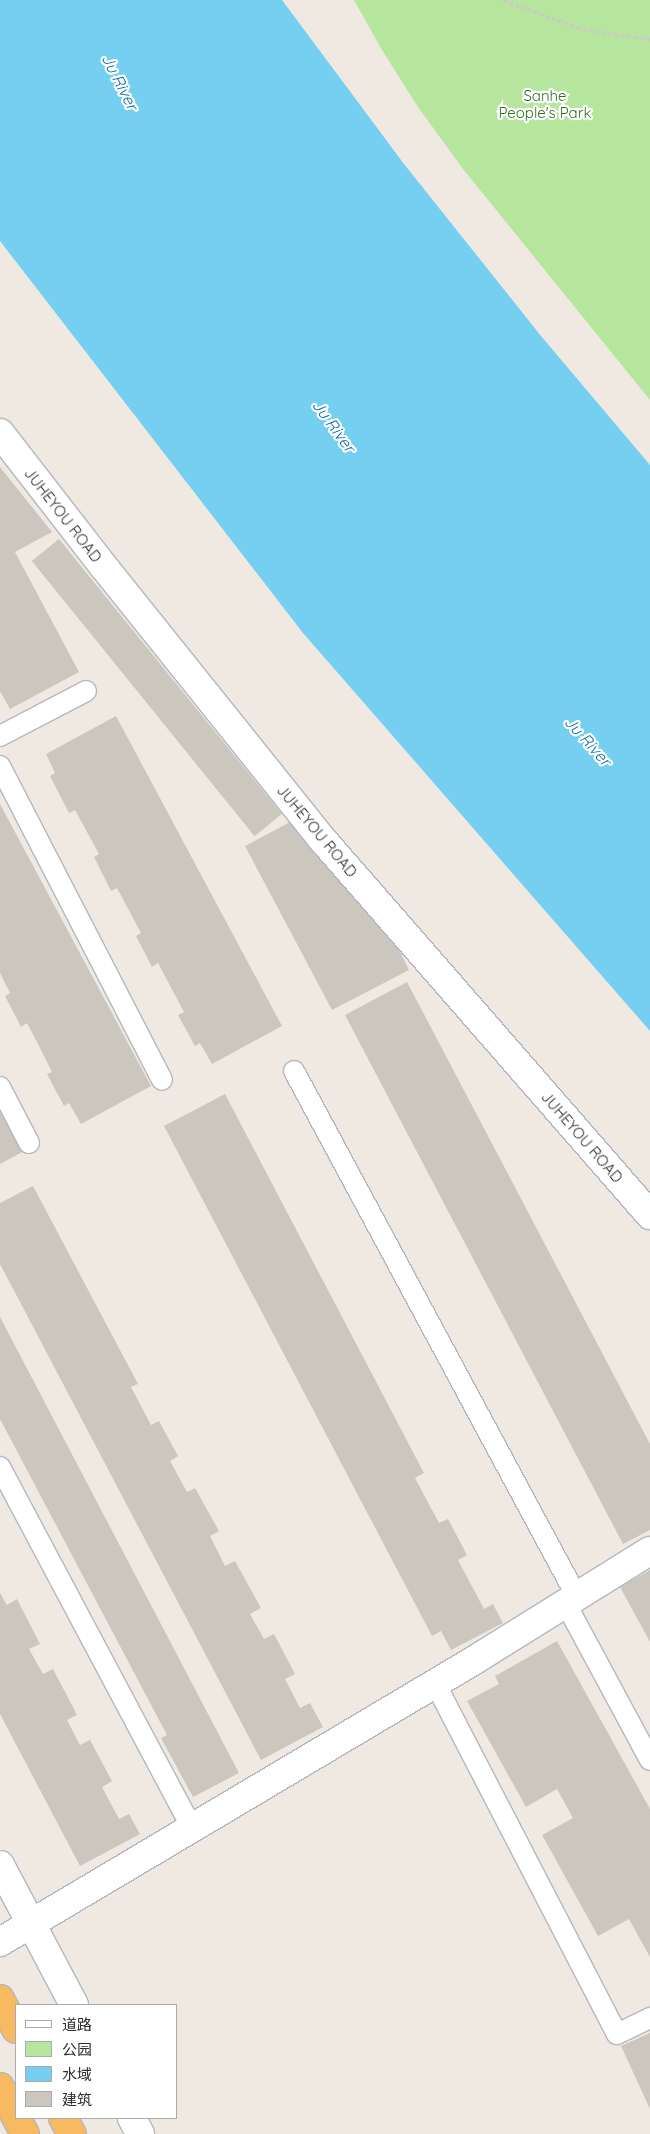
<!DOCTYPE html>
<html>
<head>
<meta charset="utf-8">
<style>
  body { margin:0 }
  #map { position:relative; width:650px; height:2134px; overflow:hidden; background:#efe9e1; font-family:Quicksand,"Noto Sans SC",sans-serif }
  div>[style] { position:absolute }
  .green>* { inset:0; background:#b6e59e }
  .water>* { inset:0; background:#75cff0 }
  .building>* { inset:0; background:#cbc7bf; transform-origin:0 0 }
  .path>* { height:3px; margin-top:-1.5px; transform-origin:0; background:repeating-linear-gradient(90deg,#c9c9c9 0 4px,transparent 0 6.5px) }
  .roads { filter:drop-shadow(1px 0 #b4b7c1) drop-shadow(-1px 0 #b4b7c1) drop-shadow(0 1px #b4b7c1) drop-shadow(0 -1px #b4b7c1) }
  .service>* { height:20px; margin:-10px; padding:0 10px; transform-origin:10px; border-radius:10px; background:#fff }
  .minor>* { height:28px; margin:-14px; padding:0 14px; transform-origin:14px; border-radius:14px; background:#fff }
  .trunk>* { height:28px; margin:-14px; padding:0 14px; transform-origin:14px; border-radius:14px; background:#f8ba60 }
  span { translate:-50% -50%; white-space:nowrap; text-align:center; line-height:1.15; -webkit-text-stroke:4.5px #fff; paint-order:stroke }
  .park-label { font-size:15px; color:#2c6e1b }
  .street-label { font-size:15px; color:#2e2e2e }
  .water-label { font-size:16px; color:#0d6fa3; font-style:italic }
  .legend { position:absolute; left:15px; top:2004px; width:162px; height:115px; box-sizing:border-box; background:#fff; border:1px solid #ababab; margin:0; padding:6px 9px; list-style:none; font-size:15px; color:#2e2e2e }
  .legend li { display:flex; align-items:center; gap:10px; height:25px }
  .legend b { width:25px; border:1px solid #ababab }
</style>
</head>
<body>
<div id="map">
  <div class="green">
    <div style="clip-path:polygon(354px 0,650px 0,650px 400px,463px 169px,418px 107px,382px 50px)"></div>
  </div>
  <div class="water">
    <div style="clip-path:polygon(0 0,282px 0,404px 164px,541px 336px,650px 465px,650px 1031px,303px 633px,0 241px)"></div>
  </div>
  <div class="building">
    <div style="clip-path:polygon(0 467px,52px 532px,15px 552px,79px 672px,10px 709px,0 691px)"></div>
    <div style="left:59px;top:539px;width:354px;height:35px;rotate:51deg"></div>
    <div style="clip-path:polygon(116px 716px,282px 1026px,212px 1064px,200px 1043px,195px 1046px,178px 1015px,184px 1012px,158px 963px,152px 967px,136px 936px,141px 933px,117px 888px,111px 891px,94px 857px,99px 854px,75px 810px,69px 813px,50px 776px,55px 773px,46px 754px)"></div>
    <div style="clip-path:polygon(0 804px,151px 1086px,81px 1124px,69px 1103px,64px 1106px,47px 1074px,52px 1072px,39px 1046px,27px 1023px,21px 1027px,5px 996px,10px 993px,0 973px)"></div>
    <div style="clip-path:polygon(292px 821px,399px 950px,409px 970px,332px 1010px,245px 846px)"></div>
    <div style="clip-path:polygon(407px 982px,650px 1444px,650px 1530px,623px 1544px,345px 1015px)"></div>
    <div style="clip-path:polygon(225px 1094px,424px 1473px,415px 1478px,439px 1523px,448px 1519px,467px 1555px,458px 1560px,484px 1609px,493px 1604px,503px 1623px,451px 1650px,441px 1631px,432px 1636px,164px 1126px)"></div>
    <div style="clip-path:polygon(0 1102px,26px 1150px,0 1164px)"></div>
    <div style="clip-path:polygon(33px 1186px,138px 1384px,131px 1387px,151px 1425px,159px 1421px,178px 1456px,170px 1461px,187px 1492px,195px 1488px,219px 1531px,210px 1536px,225px 1566px,235px 1561px,261px 1608px,250px 1614px,264px 1639px,274px 1634px,295px 1674px,285px 1679px,300px 1708px,310px 1703px,323px 1727px,261px 1760px,0 1264px,0 1203px)"></div>
    <div style="clip-path:polygon(0 1317px,239px 1773px,193px 1797px,161px 1738px,167px 1735px,0 1419px)"></div>
    <div style="clip-path:polygon(650px 1570px,650px 1642px,620px 1587px)"></div>
    <div style="clip-path:polygon(0 1593px,7px 1605px,17px 1599px,40px 1644px,29px 1649px,43px 1674px,53px 1669px,77px 1715px,67px 1720px,80px 1745px,90px 1740px,112px 1781px,102px 1787px,119px 1819px,129px 1814px,140px 1834px,80px 1866px,0 1714px)"></div>
    <div style="clip-path:polygon(557px 1641px,650px 1809px,650px 1957px,629px 1919px,598px 1936px,542px 1835px,573px 1818px,557px 1789px,526px 1807px,467px 1701px,499px 1684px,495px 1676px)"></div>
    <div style="clip-path:polygon(650px 2033px,650px 2109px,621px 2046px)"></div>
  </div>
  <div class="path">
    <div style="left:503px;top:0;width:84px;rotate:20.2deg"></div>
    <div style="left:582px;top:29px;width:69px;rotate:8.4deg"></div>
  </div>
  <div class="roads">
    <div class="service">
      <div style="left:0;top:736px;width:97px;rotate:-27.6deg"></div>
      <div style="left:0;top:766px;width:353px;rotate:62.7deg"></div>
      <div style="left:294px;top:1071px;width:597px;rotate:61.72deg"></div>
      <div style="left:0;top:1087px;width:63px;rotate:62.6deg"></div>
      <div style="left:0;top:1467px;width:409px;rotate:62deg"></div>
      <div style="left:566px;top:1604px;width:177px;rotate:61.7deg"></div>
      <div style="left:435px;top:1683px;width:395px;rotate:62.6deg"></div>
      <div style="left:617px;top:2034px;width:37px;rotate:-26deg"></div>
    </div>
    <div class="minor">
      <div style="left:0;top:433px;width:170px;rotate:52.2deg"></div>
      <div style="left:104px;top:567px;width:349px;rotate:51.3deg"></div>
      <div style="left:322px;top:839px;width:499px;rotate:48.9deg"></div>
      <div style="left:0;top:1865px;width:158px;rotate:62.1deg"></div>
      <div style="left:0;top:1942px;width:550px;rotate:-30.71deg"></div>
      <div style="left:473px;top:1661px;width:208px;rotate:-31.9deg"></div>
      <div style="left:132px;top:2118px;width:18px;rotate:63deg"></div>
    </div>
    <div class="trunk">
      <div style="left:0;top:1999px;width:34px;rotate:62deg"></div>
      <div style="left:0;top:2087px;width:53px;rotate:62deg"></div>
      <div style="left:63px;top:2118px;width:18px;rotate:61deg"></div>
    </div>
  </div>
  <div class="park-label">
    <span style="left:545px;top:104px">Sanhe<br>People's Park</span>
  </div>
  <div class="street-label">
    <span style="left:63px;top:515px;rotate:52deg">JUHEYOU ROAD</span>
    <span style="left:317px;top:831px;rotate:50deg">JUHEYOU ROAD</span>
    <span style="left:582px;top:1137px;rotate:49deg">JUHEYOU ROAD</span>
  </div>
  <div class="water-label">
    <span style="left:120px;top:82px;rotate:63deg">Ju River</span>
    <span style="left:334px;top:426px;rotate:54deg">Ju River</span>
    <span style="left:588px;top:741px;rotate:48deg">Ju River</span>
  </div>
  <ul class="legend">
  <li><b style="height:6px;background:#fff"></b>道路</li>
  <li><b style="height:14px;background:#b6e59e"></b>公园</li>
  <li><b style="height:14px;background:#75cff0"></b>水域</li>
  <li><b style="height:14px;background:#cbc7bf"></b>建筑</li>
  </ul>
</div>
</body>
</html>
